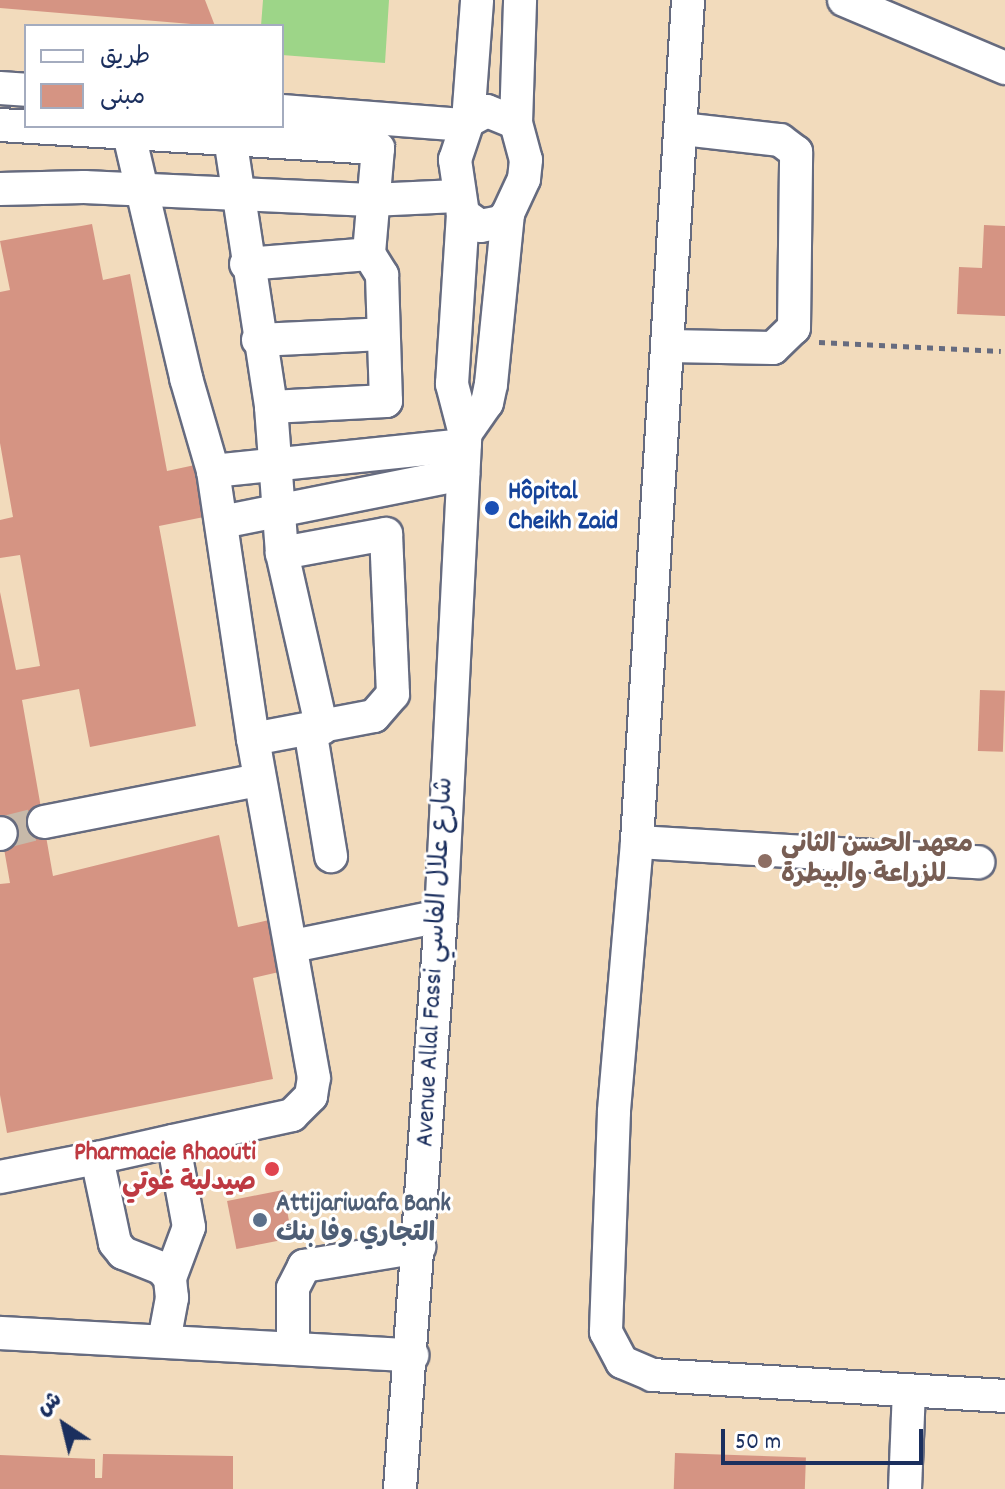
<!DOCTYPE html>
<html>
<head>
<meta charset="utf-8">
<style>
  body { margin:0 }
  #map { position:relative; width:1005px; height:1489px; overflow:hidden; background:#f2dbbc; font-family:Dekko,"Playpen Sans Arabic",sans-serif }
  div>[style] { position:absolute }
  .green>* { inset:0; background:#9dd588 }
  .building>* { inset:0; background:#d59483; transform-origin:0 0 }
  .minor-tunnel>* { height:32px; margin-top:-16px; transform-origin:0; background:repeating-linear-gradient(90deg,#c7b9a9 0 32px,transparent 0 48px) }
  .path>* { height:5px; margin-top:-2.5px; transform-origin:0; background:repeating-linear-gradient(90deg,#666b7f 0 6px,transparent 0 12px) }
  .roads { filter:drop-shadow(2px 0 #666b7f) drop-shadow(-2px 0 #666b7f) drop-shadow(0 2px #666b7f) drop-shadow(0 -2px #666b7f) }
  .minor>* { height:32px; margin:-16px; padding:0 16px; transform-origin:16px; border-radius:16px; background:#fff }
  .dots>* { width:22px; height:22px; translate:-50% -50%; box-sizing:border-box; border:4px solid #fff; border-radius:50% }
  span { translate:-50% -50%; white-space:nowrap; text-align:center; line-height:1.15; -webkit-text-stroke:6px #fff; paint-order:stroke }
  .transit-label { font-size:26px; color:#164399; font-weight:700 }
  .left { translate:0 -50%; text-align:left }
  .education-label { font-size:26px; color:#785e54; font-weight:700 }
  .street-label { font-size:26px; color:#1b2f5e }
  .health-label { font-size:26px; color:#be3a42; font-weight:700 }
  .right { translate:-100% -50%; text-align:right }
  .service-label { font-size:26px; color:#4e5e75; font-weight:700 }
  .legend { position:absolute; left:24px; top:24px; width:260px; height:104px; box-sizing:border-box; background:#fff; border:2px solid #a4acbf; margin:0; padding:10px 14px; list-style:none; font-size:24px; color:#1b2f5e }
  .legend li { display:flex; align-items:center; gap:16px; height:40px }
  .legend b { width:40px; border:2px solid #a4acbf }
  .north { position:absolute; left:24px; top:1385px; width:80px; height:80px; -webkit-text-stroke:6px #fff; paint-order:stroke; rotate:325deg; font-size:22px; font-weight:700; line-height:32px; text-align:center; color:#1b2f5e }
  .north::after { content:''; display:block; margin:auto; width:28px; height:36px; background:#1b2f5e; clip-path:polygon(50% 0,100% 100%,50% 72%,0 100%) }
  .scale { position:absolute; left:721px; top:1429px; width:202px; height:36px; box-sizing:border-box; border:4px solid #1b2f5e; border-top:0; padding-left:10px; font-size:24px; line-height:28px; white-space:nowrap; color:#1b2f5e; -webkit-text-stroke:6px #fff; paint-order:stroke }
</style>
</head>
<body>
<div id="map">
  <div class="green">
    <div style="clip-path:polygon(263px 0,389px 0,385px 63px,282px 55px,282px 26px,261px 26px)"></div>
  </div>
  <div class="building">
    <div style="clip-path:polygon(0 0,205px 0,215px 26px,0 8px)"></div>
    <div style="clip-path:polygon(92px 224px,103px 280px,130px 274px,167px 471px,209px 462px,219px 514px,159px 526px,196px 726px,90px 747px,79px 689px,22px 700px,53px 876px,219px 835px,238px 927px,269px 920px,279px 972px,253px 978px,273px 1079px,7px 1133px,0 1095px,0 884px,10px 883px,0 826px,0 592px,16px 670px,40px 666px,20px 555px,0 558px,0 520px,13px 517px,0 443px,0 292px,10px 290px,0 241px)"></div>
    <div style="clip-path:polygon(984px 225px,1005px 226px,1005px 316px,957px 314px,959px 267px,982px 268px)"></div>
    <div style="left:980px;top:690px;width:25px;height:61px;rotate:2deg"></div>
    <div style="left:283px;top:1190px;width:49px;height:57px;rotate:79deg"></div>
    <div style="left:675px;top:1453px;width:131px;height:36px;rotate:2deg"></div>
    <div style="clip-path:polygon(103px 1454px,233px 1456px,233px 1489px,0 1489px,0 1455px,95px 1459px,95px 1478px,102px 1478px)"></div>
  </div>
  <div class="minor-tunnel">
    <div style="left:1px;top:833px;width:44px;rotate:-14.3deg"></div>
  </div>
  <div class="path">
    <div style="left:819px;top:342px;width:182px;rotate:2.8deg"></div>
  </div>
  <div class="roads">
    <div class="minor">
      <div style="left:688px;top:0;width:844px;rotate:93.47deg"></div>
      <div style="left:637px;top:842px;width:271px;rotate:94.9deg"></div>
      <div style="left:614px;top:1112px;width:220px;rotate:92.1deg"></div>
      <div style="left:606px;top:1332px;width:34px;rotate:62deg"></div>
      <div style="left:622px;top:1362px;width:33px;rotate:23deg"></div>
      <div style="left:652px;top:1375px;width:354px;rotate:3.4deg"></div>
      <div style="left:844px;top:0;width:175px;rotate:22.9deg"></div>
      <div style="left:0;top:88px;width:26px;rotate:4deg"></div>
      <div style="left:282px;top:111px;width:184px;rotate:4.4deg"></div>
      <div style="left:487px;top:111px;width:31px;rotate:22deg"></div>
      <div style="left:516px;top:123px;width:38px;rotate:75deg"></div>
      <div style="left:526px;top:160px;width:19px;rotate:96deg"></div>
      <div style="left:524px;top:179px;width:38px;rotate:115deg"></div>
      <div style="left:508px;top:214px;width:11px;rotate:131deg"></div>
      <div style="left:501px;top:222px;width:21px;rotate:169deg"></div>
      <div style="left:480px;top:226px;width:21px;rotate:-145deg"></div>
      <div style="left:463px;top:214px;width:55px;rotate:-98.4deg"></div>
      <div style="left:455px;top:160px;width:41px;rotate:-71.6deg"></div>
      <div style="left:468px;top:121px;width:21px;rotate:-28deg"></div>
      <div style="left:468px;top:121px;width:121px;rotate:-85.7deg"></div>
      <div style="left:516px;top:123px;width:123px;rotate:-88.1deg"></div>
      <div style="left:0;top:125px;width:379px;rotate:3.5deg"></div>
      <div style="left:378px;top:148px;width:106px;rotate:94.9deg"></div>
      <div style="left:369px;top:254px;width:25px;rotate:58deg"></div>
      <div style="left:382px;top:275px;width:126px;rotate:88.2deg"></div>
      <div style="left:386px;top:401px;width:115px;rotate:177deg"></div>
      <div style="left:128px;top:130px;width:255px;rotate:76.8deg"></div>
      <div style="left:186px;top:378px;width:97px;rotate:73.8deg"></div>
      <div style="left:213px;top:471px;width:271px;rotate:81.5deg"></div>
      <div style="left:253px;top:739px;width:123px;rotate:-10.8deg"></div>
      <div style="left:374px;top:716px;width:29px;rotate:-49deg"></div>
      <div style="left:393px;top:694px;width:160px;rotate:-92.5deg"></div>
      <div style="left:386px;top:534px;width:106px;rotate:169.6deg"></div>
      <div style="left:230px;top:138px;width:272px;rotate:81.3deg"></div>
      <div style="left:271px;top:407px;width:146px;rotate:85.7deg"></div>
      <div style="left:282px;top:553px;width:180px;rotate:77.2deg"></div>
      <div style="left:0;top:189px;width:84px;rotate:-1.4deg"></div>
      <div style="left:84px;top:187px;width:287px;rotate:2.6deg"></div>
      <div style="left:371px;top:200px;width:86px;rotate:-2.7deg"></div>
      <div style="left:246px;top:264px;width:123px;rotate:-4.6deg"></div>
      <div style="left:258px;top:340px;width:125px;rotate:-2.7deg"></div>
      <div style="left:669px;top:346px;width:104px;rotate:1.1deg"></div>
      <div style="left:773px;top:348px;width:29px;rotate:-44deg"></div>
      <div style="left:794px;top:328px;width:176px;rotate:-89.3deg"></div>
      <div style="left:796px;top:152px;width:20px;rotate:-143deg"></div>
      <div style="left:780px;top:140px;width:99px;rotate:-173.6deg"></div>
      <div style="left:465px;top:434px;width:38px;rotate:-55deg"></div>
      <div style="left:487px;top:403px;width:19px;rotate:-78deg"></div>
      <div style="left:491px;top:384px;width:171px;rotate:-84.3deg"></div>
      <div style="left:213px;top:471px;width:253px;rotate:-5.9deg"></div>
      <div style="left:222px;top:522px;width:246px;rotate:-11.3deg"></div>
      <div style="left:310px;top:729px;width:129px;rotate:80.6deg"></div>
      <div style="left:44px;top:822px;width:219px;rotate:-11.1deg"></div>
      <div style="left:0;top:834px;width:1px;rotate:-45deg"></div>
      <div style="left:637px;top:842px;width:342px;rotate:3.4deg"></div>
      <div style="left:293px;top:946px;width:151px;rotate:-11.5deg"></div>
      <div style="left:0;top:1177px;width:99px;rotate:-11.1deg"></div>
      <div style="left:170px;top:1278px;width:13px;rotate:-132deg"></div>
      <div style="left:161px;top:1268px;width:41px;rotate:-158.5deg"></div>
      <div style="left:123px;top:1253px;width:13px;rotate:-129deg"></div>
      <div style="left:115px;top:1243px;width:87px;rotate:-102deg"></div>
      <div style="left:97px;top:1158px;width:78px;rotate:-12.6deg"></div>
      <div style="left:0;top:1333px;width:413px;rotate:3.1deg"></div>
      <div style="left:164px;top:1341px;width:44px;rotate:-79.5deg"></div>
      <div style="left:172px;top:1298px;width:20px;rotate:-96deg"></div>
      <div style="left:170px;top:1278px;width:54px;rotate:-69.6deg"></div>
      <div style="left:189px;top:1227px;width:87px;rotate:-100.5deg"></div>
      <div style="left:173px;top:1141px;width:122px;rotate:-12.3deg"></div>
      <div style="left:292px;top:1115px;width:27px;rotate:-45deg"></div>
      <div style="left:311px;top:1096px;width:18px;rotate:-81deg"></div>
      <div style="left:314px;top:1078px;width:344px;rotate:-100.2deg"></div>
      <div style="left:293px;top:1348px;width:60px;rotate:-90deg"></div>
      <div style="left:293px;top:1288px;width:25px;rotate:-63deg"></div>
      <div style="left:304px;top:1266px;width:117px;rotate:-9.4deg"></div>
      <div style="left:400px;top:1489px;width:574px;rotate:-85.91deg"></div>
      <div style="left:441px;top:916px;width:483px;rotate:-87.1deg"></div>
      <div style="left:465px;top:434px;width:52px;rotate:-104.6deg"></div>
      <div style="left:452px;top:384px;width:170px;rotate:-86.3deg"></div>
      <div style="left:905px;top:1489px;width:98px;rotate:-87.7deg"></div>
    </div>
  </div>
  <div class="dots">
    <div style="left:492px;top:508px;background:#1a4fb4"></div>
    <div style="left:765px;top:861px;background:#8d6e63"></div>
    <div style="left:272px;top:1169px;background:#e0444e"></div>
    <div style="left:260px;top:1220px;background:#5c6f8a"></div>
  </div>
  <div class="transit-label">
    <span class="left" style="left:508px;top:508px">Hôpital<br>Cheikh Zaid</span>
  </div>
  <div class="education-label">
    <span class="left" style="left:781px;top:861px">معهد الحسن الثاني<br>للزراعة والبيطرة</span>
  </div>
  <div class="street-label">
    <span style="left:436px;top:962px;rotate:-87deg">Avenue Allal Fassi شارع علال الفاسي</span>
  </div>
  <div class="health-label">
    <span class="right" style="left:256px;top:1169px">Pharmacie Rhaouti<br>صيدلية غوتي</span>
  </div>
  <div class="service-label">
    <span class="left" style="left:276px;top:1220px">Attijariwafa Bank<br>التجاري وفا بنك</span>
  </div>
  <ul class="legend">
  <li><b style="height:10px;background:#fff"></b>طريق</li>
  <li><b style="height:22px;background:#d59483"></b>مبنى</li>
  </ul>
  <div class="north">ش</div>
  <div class="scale">50 m</div>
</div>
</body>
</html>
